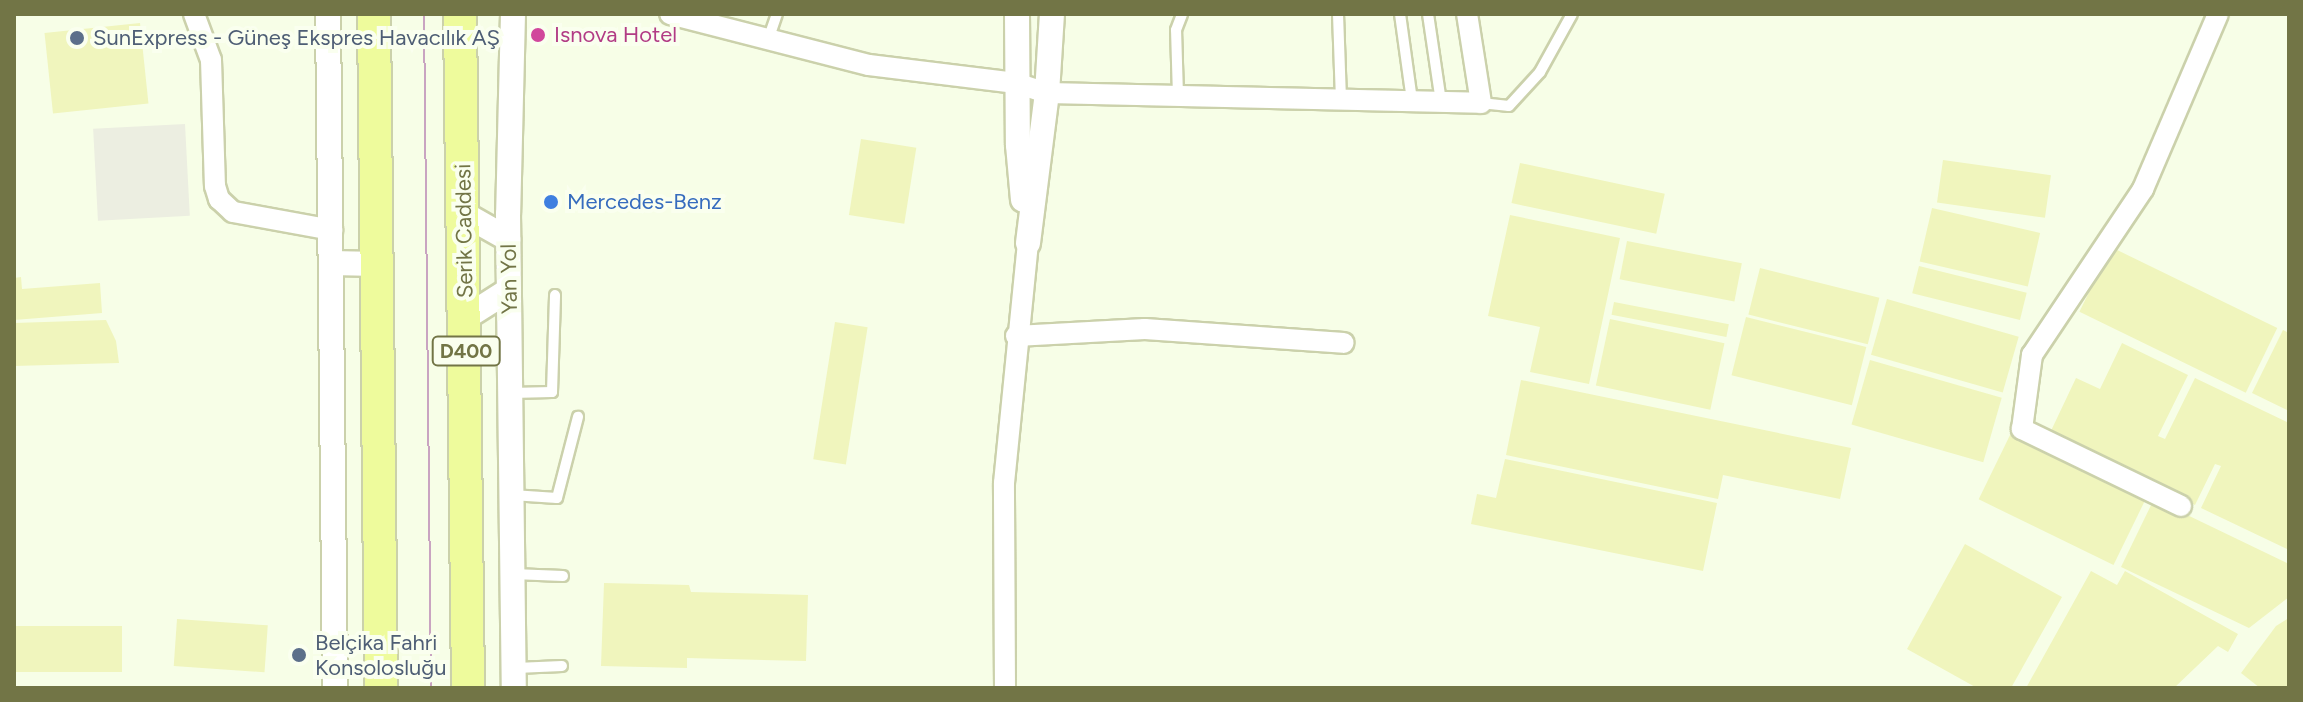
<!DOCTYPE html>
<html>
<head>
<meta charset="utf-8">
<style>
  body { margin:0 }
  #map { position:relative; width:2303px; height:702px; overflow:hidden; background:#f7fee7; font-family:Figtree,sans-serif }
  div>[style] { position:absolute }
  .industrial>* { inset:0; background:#eceee1; transform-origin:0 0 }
  .building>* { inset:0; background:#f0f5bd; transform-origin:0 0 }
  .roads { filter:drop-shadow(2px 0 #cbd1ab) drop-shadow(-2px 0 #cbd1ab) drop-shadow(0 2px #cbd1ab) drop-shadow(0 -2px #cbd1ab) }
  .service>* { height:10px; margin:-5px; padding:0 5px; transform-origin:5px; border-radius:5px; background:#fff }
  .minor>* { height:20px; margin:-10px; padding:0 10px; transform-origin:10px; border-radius:10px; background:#fff }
  .tertiary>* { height:24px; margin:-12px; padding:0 12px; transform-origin:12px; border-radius:12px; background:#fff }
  .trunk>* { height:32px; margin:-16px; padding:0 16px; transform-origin:16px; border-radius:16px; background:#eefb9c }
  .tram>* { height:2px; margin:-1px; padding:0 1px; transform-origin:1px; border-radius:1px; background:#c9a4c1 }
  .dots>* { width:22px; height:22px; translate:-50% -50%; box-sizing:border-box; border:4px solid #faffef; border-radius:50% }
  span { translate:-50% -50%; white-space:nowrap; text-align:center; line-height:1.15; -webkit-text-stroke:8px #faffef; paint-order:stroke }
  .shield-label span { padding:2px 6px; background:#faffef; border:2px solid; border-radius:6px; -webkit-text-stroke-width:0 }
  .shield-label { font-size:20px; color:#727546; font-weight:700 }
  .hotel-label { font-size:22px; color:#b23c85 }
  .left { translate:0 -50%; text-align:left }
  .service-label { font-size:22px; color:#4e5e75 }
  .shop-label { font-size:22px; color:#366cbe }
  .street-label { font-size:22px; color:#727546 }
  .frame { position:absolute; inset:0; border:16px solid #727546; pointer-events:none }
</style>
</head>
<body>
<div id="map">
  <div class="industrial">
    <div style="left:185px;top:124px;width:92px;height:92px;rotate:87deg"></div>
  </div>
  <div class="building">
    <div style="left:140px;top:23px;width:81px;height:96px;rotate:84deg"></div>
    <div style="left:861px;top:139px;width:56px;height:77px;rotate:9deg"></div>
    <div style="left:1943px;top:160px;width:109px;height:43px;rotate:8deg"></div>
    <div style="left:1520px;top:163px;width:148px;height:41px;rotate:12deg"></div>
    <div style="left:1932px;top:208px;width:111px;height:55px;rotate:13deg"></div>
    <div style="clip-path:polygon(1510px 215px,1620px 238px,1589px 384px,1530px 372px,1540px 327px,1488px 316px)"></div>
    <div style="left:1627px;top:241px;width:117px;height:39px;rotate:11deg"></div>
    <div style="left:2111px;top:247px;width:185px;height:72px;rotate:26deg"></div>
    <div style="left:1919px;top:266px;width:111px;height:28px;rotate:14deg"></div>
    <div style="left:1760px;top:268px;width:123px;height:48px;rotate:14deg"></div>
    <div style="clip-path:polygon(21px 277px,22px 289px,100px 283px,102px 313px,14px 320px,14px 278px)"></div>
    <div style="left:1887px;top:299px;width:137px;height:58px;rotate:16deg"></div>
    <div style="left:1614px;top:302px;width:117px;height:13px;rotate:11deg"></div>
    <div style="left:1746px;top:317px;width:124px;height:60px;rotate:14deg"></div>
    <div style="left:1610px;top:319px;width:117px;height:68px;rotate:12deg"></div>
    <div style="clip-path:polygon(106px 320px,116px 341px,119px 363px,14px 366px,14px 323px)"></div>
    <div style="left:835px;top:322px;width:33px;height:139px;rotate:9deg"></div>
    <div style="clip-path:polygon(2283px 330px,2289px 333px,2289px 411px,2252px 393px)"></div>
    <div style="clip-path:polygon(2122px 343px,2188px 375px,2158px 436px,2165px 439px,2195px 378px,2289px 423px,2289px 550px,2201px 508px,2221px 466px,2215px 464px,2195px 505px,2049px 435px,2076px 378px,2100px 389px)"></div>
    <div style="left:1870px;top:360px;width:137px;height:67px;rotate:16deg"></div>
    <div style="clip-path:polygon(1521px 380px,1851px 448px,1840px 499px,1723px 475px,1718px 499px,1506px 455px)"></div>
    <div style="left:2012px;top:431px;width:150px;height:76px;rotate:26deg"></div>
    <div style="clip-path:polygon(1505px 459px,1717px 503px,1703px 571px,1471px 524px,1477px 494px,1496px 498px)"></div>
    <div style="clip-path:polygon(2154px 499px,2289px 564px,2289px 597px,2249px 628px,2121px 567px)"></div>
    <div style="clip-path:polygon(1965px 544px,2062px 597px,2011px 688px,1977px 688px,1907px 649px)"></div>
    <div style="clip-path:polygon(2091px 571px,2117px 585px,2125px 571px,2238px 634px,2228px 652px,2218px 646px,2174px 688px,2026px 688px)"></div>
    <div style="clip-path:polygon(604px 583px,689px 585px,691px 592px,808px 595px,806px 661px,687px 658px,687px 668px,601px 666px)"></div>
    <div style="clip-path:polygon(2289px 618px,2289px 688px,2260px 688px,2241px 673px,2276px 626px)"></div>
    <div style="left:177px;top:619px;width:91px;height:47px;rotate:4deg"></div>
    <div style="left:122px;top:626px;width:46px;height:108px;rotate:90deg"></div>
  </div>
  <div class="roads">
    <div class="service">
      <div style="left:1338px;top:14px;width:86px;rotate:88deg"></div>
      <div style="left:1400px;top:14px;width:88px;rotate:82.1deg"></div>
      <div style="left:1428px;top:14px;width:89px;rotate:81.6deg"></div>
      <div style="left:769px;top:37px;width:24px;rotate:-71deg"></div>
      <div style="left:1178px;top:96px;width:66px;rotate:-91.7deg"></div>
      <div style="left:1176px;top:30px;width:17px;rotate:-69deg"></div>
      <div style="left:1481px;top:103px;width:28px;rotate:6deg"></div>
      <div style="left:1509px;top:106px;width:46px;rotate:-47.6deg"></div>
      <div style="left:1540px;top:72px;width:66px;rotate:-61.1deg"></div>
      <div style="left:511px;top:393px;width:41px;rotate:-1.4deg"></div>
      <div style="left:552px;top:392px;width:97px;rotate:-88.2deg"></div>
      <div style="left:512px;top:495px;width:45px;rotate:3.8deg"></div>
      <div style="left:557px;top:498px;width:84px;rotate:-75.5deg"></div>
      <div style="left:513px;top:574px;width:50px;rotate:2.3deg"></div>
      <div style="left:516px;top:668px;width:46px;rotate:-2.5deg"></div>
    </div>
    <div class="minor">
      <div style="left:194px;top:14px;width:49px;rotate:69.7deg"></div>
      <div style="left:211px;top:60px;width:126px;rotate:88.2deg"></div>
      <div style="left:215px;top:186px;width:14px;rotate:73deg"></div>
      <div style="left:219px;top:199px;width:19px;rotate:43deg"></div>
      <div style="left:233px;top:212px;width:101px;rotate:10.3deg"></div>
      <div style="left:670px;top:14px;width:205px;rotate:14.4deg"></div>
      <div style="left:869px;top:65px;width:148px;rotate:7deg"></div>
      <div style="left:1016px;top:83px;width:33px;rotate:18deg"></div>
      <div style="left:1047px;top:93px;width:434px;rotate:1.3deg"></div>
      <div style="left:1481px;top:103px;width:90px;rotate:-98.9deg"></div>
      <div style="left:1016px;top:336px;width:129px;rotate:-3.1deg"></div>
      <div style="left:1145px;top:329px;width:199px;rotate:4deg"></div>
      <div style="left:2181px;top:506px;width:177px;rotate:-154.2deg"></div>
      <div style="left:2022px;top:429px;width:75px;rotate:-82.3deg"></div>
      <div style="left:2032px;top:355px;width:200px;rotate:-56.2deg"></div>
      <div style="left:2143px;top:189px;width:190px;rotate:-66.8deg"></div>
      <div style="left:1005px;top:688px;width:205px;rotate:-90.3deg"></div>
      <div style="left:1004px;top:483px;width:241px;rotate:-84.3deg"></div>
    </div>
    <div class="tertiary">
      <div style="left:328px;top:14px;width:674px;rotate:89.4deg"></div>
      <div style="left:513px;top:14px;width:200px;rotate:91.4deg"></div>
      <div style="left:508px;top:214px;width:474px;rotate:89.3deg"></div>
      <div style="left:1017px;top:14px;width:131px;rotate:89.6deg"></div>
      <div style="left:1018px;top:145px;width:55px;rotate:84.8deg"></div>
      <div style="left:464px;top:214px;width:51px;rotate:29.6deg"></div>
      <div style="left:1028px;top:243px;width:151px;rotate:-82.8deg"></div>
      <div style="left:1047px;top:93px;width:79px;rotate:-86.4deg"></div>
      <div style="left:332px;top:263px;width:45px;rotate:1.3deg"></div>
      <div style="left:465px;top:318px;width:52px;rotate:-32.5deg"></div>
    </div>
    <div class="trunk">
      <div style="left:374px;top:14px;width:674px;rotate:89.4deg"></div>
      <div style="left:460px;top:14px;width:674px;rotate:89.32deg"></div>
    </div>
  </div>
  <div class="tram">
    <div style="left:424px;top:14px;width:674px;rotate:89.4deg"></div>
  </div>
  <div class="dots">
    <div style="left:538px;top:35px;background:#d1479c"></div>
    <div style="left:77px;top:38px;background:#5c6f8a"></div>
    <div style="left:551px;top:202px;background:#3f7fe0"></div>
    <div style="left:299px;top:655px;background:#5c6f8a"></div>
  </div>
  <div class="shield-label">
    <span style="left:466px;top:351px">D400</span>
  </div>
  <div class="hotel-label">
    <span class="left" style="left:554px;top:35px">Isnova Hotel</span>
  </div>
  <div class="service-label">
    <span class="left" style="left:93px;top:38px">SunExpress - Güneş Ekspres Havacılık AŞ</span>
    <span class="left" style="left:315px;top:655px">Belçika Fahri<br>Konsolosluğu</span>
  </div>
  <div class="shop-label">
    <span class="left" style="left:567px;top:202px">Mercedes-Benz</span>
  </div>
  <div class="street-label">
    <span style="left:464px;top:231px;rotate:-91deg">Serik Caddesi</span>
    <span style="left:509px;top:279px;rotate:-91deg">Yan Yol</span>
  </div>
  <div class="frame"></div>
</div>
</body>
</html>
